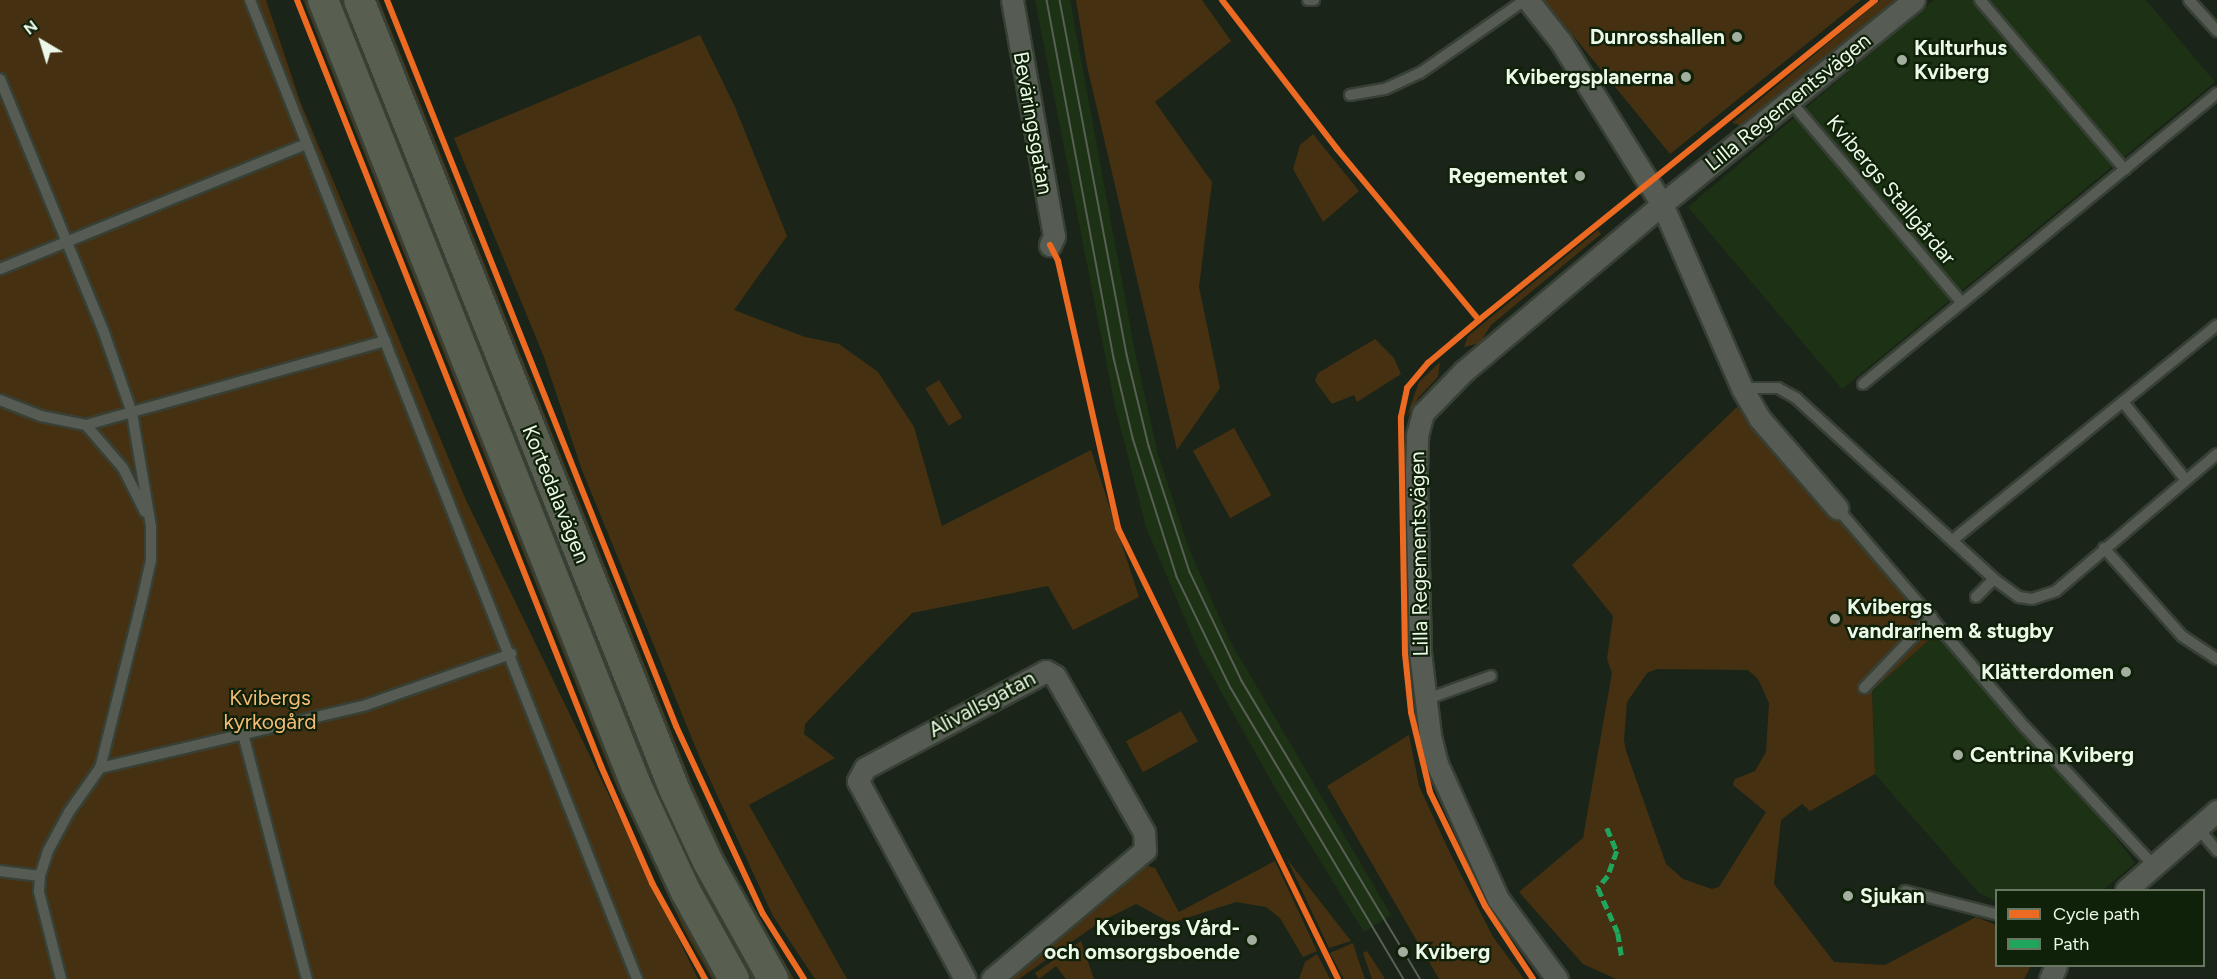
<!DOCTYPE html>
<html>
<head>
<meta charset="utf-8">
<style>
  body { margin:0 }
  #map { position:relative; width:2217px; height:979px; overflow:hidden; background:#1b2418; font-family:Figtree,sans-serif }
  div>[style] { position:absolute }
  .built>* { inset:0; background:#1d3115 }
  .green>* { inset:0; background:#453112; transform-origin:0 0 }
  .roads { filter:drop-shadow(2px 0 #384035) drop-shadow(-2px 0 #384035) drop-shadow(0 2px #384035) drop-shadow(0 -2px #384035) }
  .lane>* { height:10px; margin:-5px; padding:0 5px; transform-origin:5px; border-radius:5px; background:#565c53 }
  .street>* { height:21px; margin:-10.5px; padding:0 10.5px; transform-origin:10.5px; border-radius:10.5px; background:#565c53 }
  .secondary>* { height:30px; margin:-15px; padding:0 15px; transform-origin:15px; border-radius:15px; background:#585f51 }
  .tram>* { height:1.5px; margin:-0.75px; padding:0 0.75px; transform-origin:0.75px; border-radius:0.75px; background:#586056 }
  .quiet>* { height:4.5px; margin-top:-2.25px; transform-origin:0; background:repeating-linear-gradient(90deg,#20a55d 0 9px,transparent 0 13.5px) }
  .cycleway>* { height:6px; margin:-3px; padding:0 3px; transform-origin:3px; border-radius:3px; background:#ed6a23 }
  .dots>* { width:16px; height:16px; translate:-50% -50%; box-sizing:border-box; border:3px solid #102109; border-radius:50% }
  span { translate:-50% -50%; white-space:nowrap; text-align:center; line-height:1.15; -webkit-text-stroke:4.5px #102109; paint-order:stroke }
  .poi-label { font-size:21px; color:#ecf8e8; font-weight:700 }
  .right { translate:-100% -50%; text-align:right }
  .left { translate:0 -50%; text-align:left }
  .street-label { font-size:21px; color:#ecf8e8 }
  .park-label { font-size:21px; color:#f7bc75 }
  .legend { position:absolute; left:1995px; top:889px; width:210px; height:78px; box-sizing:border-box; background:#102109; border:2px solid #687762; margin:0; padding:8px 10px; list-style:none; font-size:18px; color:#ecf8e8 }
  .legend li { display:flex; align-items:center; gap:12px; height:30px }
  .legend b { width:30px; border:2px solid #687762 }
  .north { position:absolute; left:12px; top:12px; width:60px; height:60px; -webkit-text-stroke:4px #102109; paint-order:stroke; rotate:322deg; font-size:16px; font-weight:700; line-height:24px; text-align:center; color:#ecf8e8 }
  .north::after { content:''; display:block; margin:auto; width:21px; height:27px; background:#ecf8e8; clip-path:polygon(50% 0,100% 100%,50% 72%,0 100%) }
</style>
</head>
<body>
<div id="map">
  <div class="built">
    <div style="clip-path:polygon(1035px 0,1070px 0,1135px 352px,1158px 454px,1189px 549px,1230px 641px,1391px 915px,1364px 932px,1271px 781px,1199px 652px,1146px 527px,1115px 406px)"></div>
    <div style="clip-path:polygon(1934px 0,2146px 0,2215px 82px,1842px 389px,1688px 207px)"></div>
    <div style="clip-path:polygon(1938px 632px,2106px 825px,2135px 863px,2103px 890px,1996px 890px,1996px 901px,1979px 893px,1875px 774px,1872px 691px)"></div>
  </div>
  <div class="green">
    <div style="clip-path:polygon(0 0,266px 0,300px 101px,465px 498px,698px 979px,0 979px)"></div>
    <div style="clip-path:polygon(303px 0,310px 0,720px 979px,712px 979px,685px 932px,615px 783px)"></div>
    <div style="clip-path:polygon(336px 0,347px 0,759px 979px,748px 979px,664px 818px)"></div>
    <div style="clip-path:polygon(373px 0,379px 0,693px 786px,729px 864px,794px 979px,788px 979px,726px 870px,668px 739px)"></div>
    <div style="clip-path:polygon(1076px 0,1202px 0,1231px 41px,1155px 102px,1212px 182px,1199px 287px,1220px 388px,1177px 450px,1087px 66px)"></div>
    <div style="clip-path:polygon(1544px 0,1861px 0,1670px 154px)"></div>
    <div style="clip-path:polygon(1880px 0,1897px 0,1744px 126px,1732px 123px)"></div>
    <div style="clip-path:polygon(700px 35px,735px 107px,787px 236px,734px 310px,805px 337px,839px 344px,878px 372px,914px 427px,942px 526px,1091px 450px,1139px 597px,1073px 630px,1048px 586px,912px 613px,805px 724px,804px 734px,835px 758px,749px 805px,847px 979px,815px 979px,773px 916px,700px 758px,582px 470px,544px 357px,454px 138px)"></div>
    <div style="clip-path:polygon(1313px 134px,1359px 191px,1323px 222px,1293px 169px,1300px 145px)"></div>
    <div style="clip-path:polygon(1598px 230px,1601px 234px,1491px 325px,1480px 343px,1464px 347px,1468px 336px)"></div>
    <div style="clip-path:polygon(1375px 339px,1394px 358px,1401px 374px,1357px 402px,1354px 395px,1332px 404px,1315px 381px,1318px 373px)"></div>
    <div style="clip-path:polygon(1440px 362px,1438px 377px,1419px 397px,1406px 418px,1419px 382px)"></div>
    <div style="left:939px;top:380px;width:44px;height:16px;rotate:58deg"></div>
    <div style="clip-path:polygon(evenodd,1737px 407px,1938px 632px,1872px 691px,1875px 774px,1810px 811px,1802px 804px,1781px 820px,1774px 884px,1834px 962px,1885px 965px,1976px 917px,1996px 925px,1996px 966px,2031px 966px,2024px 979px,1616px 979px,1583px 964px,1519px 892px,1583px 838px,1612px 673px,1607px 659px,1613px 616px,1572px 565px,1737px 407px,1657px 669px,1748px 670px,1758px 679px,1769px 703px,1766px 752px,1755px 771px,1735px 779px,1733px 785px,1766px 812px,1719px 887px,1712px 889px,1683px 879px,1666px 864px,1626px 751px,1624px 740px,1627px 702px,1647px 673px,1657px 669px)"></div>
    <div style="left:1234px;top:428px;width:77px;height:47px;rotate:61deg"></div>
    <div style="left:1181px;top:711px;width:35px;height:63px;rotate:61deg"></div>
    <div style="clip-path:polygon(1409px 735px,1419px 786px,1450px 853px,1493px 937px,1524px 979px,1439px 979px,1327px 786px)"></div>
    <div style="clip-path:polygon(1286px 857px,1290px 863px,1351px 941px,1329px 948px)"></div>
    <div style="clip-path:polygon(1275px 861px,1317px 951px,1303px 957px,1280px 918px,1266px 907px,1236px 902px,1171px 923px,1136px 904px,1100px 922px,1019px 979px,1009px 979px,1145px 865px,1155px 868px,1179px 912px)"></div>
    <div style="clip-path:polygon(1081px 941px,1094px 979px,1066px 979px,1056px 966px,1039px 979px,1035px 973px)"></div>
    <div style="clip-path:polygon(1353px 943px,1356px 953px,1365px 979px,1344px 979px,1330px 953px)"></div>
    <div style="clip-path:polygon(1367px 951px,1385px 979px,1372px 979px,1363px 953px)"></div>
    <div style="clip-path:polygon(1317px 954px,1330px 979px,1299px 979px,1305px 962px)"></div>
  </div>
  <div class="roads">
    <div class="lane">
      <div style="left:250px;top:0;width:1053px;rotate:68.43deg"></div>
      <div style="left:1308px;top:0;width:6px"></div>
      <div style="left:1980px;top:0;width:223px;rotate:49.5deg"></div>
      <div style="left:2189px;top:0;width:42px;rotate:47.9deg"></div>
      <div style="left:0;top:79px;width:271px;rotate:67.7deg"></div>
      <div style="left:103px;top:330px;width:88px;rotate:70.7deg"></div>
      <div style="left:132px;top:413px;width:115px;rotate:80.5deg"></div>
      <div style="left:151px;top:526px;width:34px;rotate:90deg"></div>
      <div style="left:151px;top:560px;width:41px;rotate:102.7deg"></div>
      <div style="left:142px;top:600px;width:173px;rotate:104deg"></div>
      <div style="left:100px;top:768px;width:54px;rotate:125.2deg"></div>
      <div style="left:69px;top:812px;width:44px;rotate:118.3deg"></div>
      <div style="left:48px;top:851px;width:26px;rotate:108deg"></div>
      <div style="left:40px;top:876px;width:16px;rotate:94deg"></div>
      <div style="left:39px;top:892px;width:90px;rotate:75.8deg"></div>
      <div style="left:1350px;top:95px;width:36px;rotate:-10deg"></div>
      <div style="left:1385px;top:89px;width:38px;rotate:-25deg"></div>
      <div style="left:1420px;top:73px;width:128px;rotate:-34.8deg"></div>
      <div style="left:1791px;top:102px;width:262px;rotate:49.6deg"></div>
      <div style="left:0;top:269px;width:331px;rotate:-22.2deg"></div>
      <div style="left:1863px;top:384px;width:458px;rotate:-39.4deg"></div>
      <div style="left:1742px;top:388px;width:36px"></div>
      <div style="left:1778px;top:388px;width:21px;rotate:29deg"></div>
      <div style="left:1796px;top:398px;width:268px;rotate:42.4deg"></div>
      <div style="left:1994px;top:579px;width:31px;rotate:36deg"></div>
      <div style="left:2019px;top:597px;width:13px;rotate:9deg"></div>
      <div style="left:2032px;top:599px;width:25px;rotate:-18deg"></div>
      <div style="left:2056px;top:591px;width:211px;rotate:-40.4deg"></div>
      <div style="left:0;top:400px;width:44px;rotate:21.3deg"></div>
      <div style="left:41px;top:416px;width:46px;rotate:11.3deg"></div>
      <div style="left:86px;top:425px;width:311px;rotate:-15.7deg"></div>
      <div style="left:2123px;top:402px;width:100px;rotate:51.1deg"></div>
      <div style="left:86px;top:425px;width:57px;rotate:49.3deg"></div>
      <div style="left:123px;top:468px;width:49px;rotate:63.4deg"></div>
      <div style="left:1837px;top:508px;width:289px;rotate:49.4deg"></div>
      <div style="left:2025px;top:727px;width:190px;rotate:47.1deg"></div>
      <div style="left:1954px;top:539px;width:339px;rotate:-39.1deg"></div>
      <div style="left:2104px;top:548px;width:118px;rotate:48.4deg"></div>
      <div style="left:2182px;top:636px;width:42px;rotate:33.3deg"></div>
      <div style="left:1976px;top:597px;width:25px;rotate:-45deg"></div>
      <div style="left:1864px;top:688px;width:98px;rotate:-46.2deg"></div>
      <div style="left:1424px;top:700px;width:71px;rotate:-19.7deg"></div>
      <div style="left:243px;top:734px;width:253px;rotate:75.4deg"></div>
      <div style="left:100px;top:768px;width:273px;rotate:-13.3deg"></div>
      <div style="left:366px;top:705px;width:154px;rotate:-19.4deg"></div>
      <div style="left:2198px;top:828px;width:30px;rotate:50deg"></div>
      <div style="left:0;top:871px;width:40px;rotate:7.1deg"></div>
      <div style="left:1905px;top:891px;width:94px;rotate:14.2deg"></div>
    </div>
    <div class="street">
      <div style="left:1012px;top:0;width:240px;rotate:79.9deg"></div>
      <div style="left:1054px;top:236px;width:10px;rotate:114deg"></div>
      <div style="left:1528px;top:0;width:53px;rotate:51.8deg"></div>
      <div style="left:1561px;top:42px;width:191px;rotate:58.1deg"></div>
      <div style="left:1662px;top:204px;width:201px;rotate:66.5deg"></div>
      <div style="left:1742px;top:388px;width:36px;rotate:60deg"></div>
      <div style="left:1760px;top:419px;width:118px;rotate:49.1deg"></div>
      <div style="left:2126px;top:890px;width:121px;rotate:-41deg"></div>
      <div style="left:965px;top:979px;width:225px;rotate:-118.4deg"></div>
      <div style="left:858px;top:781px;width:15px;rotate:-62deg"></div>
      <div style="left:865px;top:768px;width:205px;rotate:-28.2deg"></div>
      <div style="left:1046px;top:671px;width:10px;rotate:29deg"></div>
      <div style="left:1055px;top:676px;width:180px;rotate:60.3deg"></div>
      <div style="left:1144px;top:832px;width:18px;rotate:87deg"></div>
      <div style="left:1145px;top:850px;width:200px;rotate:139.9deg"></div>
      <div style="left:1557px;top:979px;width:99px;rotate:-126.4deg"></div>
      <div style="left:1498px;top:899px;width:148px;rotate:-114.3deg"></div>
      <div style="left:1437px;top:764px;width:30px;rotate:-104deg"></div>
      <div style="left:1430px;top:735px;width:84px;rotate:-96.9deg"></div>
      <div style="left:1420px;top:652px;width:181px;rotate:-91.3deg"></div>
      <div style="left:1416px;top:471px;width:36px;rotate:-88deg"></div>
      <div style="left:1417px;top:435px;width:23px;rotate:-75deg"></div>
      <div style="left:1423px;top:413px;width:59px;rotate:-45.7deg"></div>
      <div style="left:1464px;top:371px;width:259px;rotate:-40.1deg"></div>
      <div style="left:1662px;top:204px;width:324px;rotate:-39deg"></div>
      <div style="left:2050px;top:979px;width:14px;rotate:-65deg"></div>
    </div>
    <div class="secondary">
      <div style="left:323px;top:0;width:845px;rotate:68.26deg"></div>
      <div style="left:636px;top:785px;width:118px;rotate:65deg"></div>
      <div style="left:686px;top:892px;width:99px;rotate:61.1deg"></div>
      <div style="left:359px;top:0;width:852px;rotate:68.22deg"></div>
      <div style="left:675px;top:791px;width:78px;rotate:65.1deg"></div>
      <div style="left:708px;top:862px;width:134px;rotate:60.9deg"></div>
    </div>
  </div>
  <div class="tram">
    <div style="left:1047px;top:0;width:364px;rotate:79.4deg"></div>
    <div style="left:1114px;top:358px;width:82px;rotate:76.6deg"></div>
    <div style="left:1133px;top:438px;width:146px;rotate:72.4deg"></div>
    <div style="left:1177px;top:577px;width:123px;rotate:64.1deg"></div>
    <div style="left:1231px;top:688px;width:339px;rotate:59.3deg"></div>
    <div style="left:1060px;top:0;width:361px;rotate:79.3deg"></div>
    <div style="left:1127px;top:355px;width:94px;rotate:76.4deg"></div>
    <div style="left:1149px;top:446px;width:133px;rotate:72deg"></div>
    <div style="left:1190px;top:572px;width:121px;rotate:64.5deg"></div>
    <div style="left:1242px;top:681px;width:347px;rotate:59.1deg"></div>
  </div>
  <div class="quiet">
    <div style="left:1607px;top:828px;width:25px;rotate:67deg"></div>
    <div style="left:1617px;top:851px;width:27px;rotate:110deg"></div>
    <div style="left:1608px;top:876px;width:16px;rotate:130deg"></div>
    <div style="left:1598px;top:888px;width:49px;rotate:66deg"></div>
    <div style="left:1618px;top:933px;width:26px;rotate:81deg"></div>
  </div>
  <div class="cycleway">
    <div style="left:297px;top:0;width:824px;rotate:68.35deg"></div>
    <div style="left:601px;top:766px;width:128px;rotate:66.4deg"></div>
    <div style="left:652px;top:883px;width:110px;rotate:61.1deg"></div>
    <div style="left:387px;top:0;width:781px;rotate:68.29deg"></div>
    <div style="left:676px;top:726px;width:207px;rotate:65.2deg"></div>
    <div style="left:763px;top:914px;width:77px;rotate:57.8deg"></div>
    <div style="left:1222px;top:0;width:188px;rotate:52.3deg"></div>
    <div style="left:1337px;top:149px;width:222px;rotate:50.3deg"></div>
    <div style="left:1050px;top:245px;width:18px;rotate:63deg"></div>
    <div style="left:1058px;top:261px;width:274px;rotate:77.3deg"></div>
    <div style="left:1118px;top:528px;width:502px;rotate:64deg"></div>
    <div style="left:1533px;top:979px;width:87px;rotate:-123.3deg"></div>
    <div style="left:1485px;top:906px;width:127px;rotate:-115.8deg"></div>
    <div style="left:1430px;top:792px;width:82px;rotate:-103.4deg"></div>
    <div style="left:1411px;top:712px;width:58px;rotate:-95.9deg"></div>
    <div style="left:1405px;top:654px;width:237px;rotate:-91deg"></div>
    <div style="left:1401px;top:417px;width:30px;rotate:-78deg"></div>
    <div style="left:1407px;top:388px;width:33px;rotate:-50deg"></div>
    <div style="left:1428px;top:363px;width:67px;rotate:-40.1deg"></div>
    <div style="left:1479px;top:320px;width:509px;rotate:-38.94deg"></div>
  </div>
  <div class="dots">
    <div style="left:1737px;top:37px;background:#a3ae9f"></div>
    <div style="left:1902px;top:60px;background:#a3ae9f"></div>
    <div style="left:1686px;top:77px;background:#a3ae9f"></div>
    <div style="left:1580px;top:176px;background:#a3ae9f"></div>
    <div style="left:1835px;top:619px;background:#a3ae9f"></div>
    <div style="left:2126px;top:672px;background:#a3ae9f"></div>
    <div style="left:1958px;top:755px;background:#a3ae9f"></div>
    <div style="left:1848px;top:896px;background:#a3ae9f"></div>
    <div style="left:1252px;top:940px;background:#a3ae9f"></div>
    <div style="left:1403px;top:952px;background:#a3ae9f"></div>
  </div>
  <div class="poi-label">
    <span class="right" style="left:1725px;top:37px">Dunrosshallen</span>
    <span class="left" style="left:1914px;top:60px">Kulturhus<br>Kviberg</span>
    <span class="right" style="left:1674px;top:77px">Kvibergsplanerna</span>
    <span class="right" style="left:1568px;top:176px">Regementet</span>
    <span class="left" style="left:1847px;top:619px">Kvibergs<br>vandrarhem &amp; stugby</span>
    <span class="right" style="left:2114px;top:672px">Klätterdomen</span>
    <span class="left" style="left:1970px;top:755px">Centrina Kviberg</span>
    <span class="left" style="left:1860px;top:896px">Sjukan</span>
    <span class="right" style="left:1240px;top:940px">Kvibergs Vård-<br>och omsorgsboende</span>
    <span class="left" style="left:1415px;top:952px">Kviberg</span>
  </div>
  <div class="street-label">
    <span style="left:1788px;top:102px;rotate:-39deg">Lilla Regementsvägen</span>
    <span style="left:1033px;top:123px;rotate:80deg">Beväringsgatan</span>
    <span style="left:1891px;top:190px;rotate:50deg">Kvibergs Stallgårdar</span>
    <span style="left:556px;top:494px;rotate:68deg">Kortedalavägen</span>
    <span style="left:1419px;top:554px;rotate:-91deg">Lilla Regementsvägen</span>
    <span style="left:982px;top:704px;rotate:-28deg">Alivallsgatan</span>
  </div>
  <div class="park-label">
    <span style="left:270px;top:710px">Kvibergs<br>kyrkogård</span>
  </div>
  <ul class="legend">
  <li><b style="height:8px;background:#ed6a23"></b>Cycle path</li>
  <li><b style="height:8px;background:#20a55d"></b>Path</li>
  </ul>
  <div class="north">N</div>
</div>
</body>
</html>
